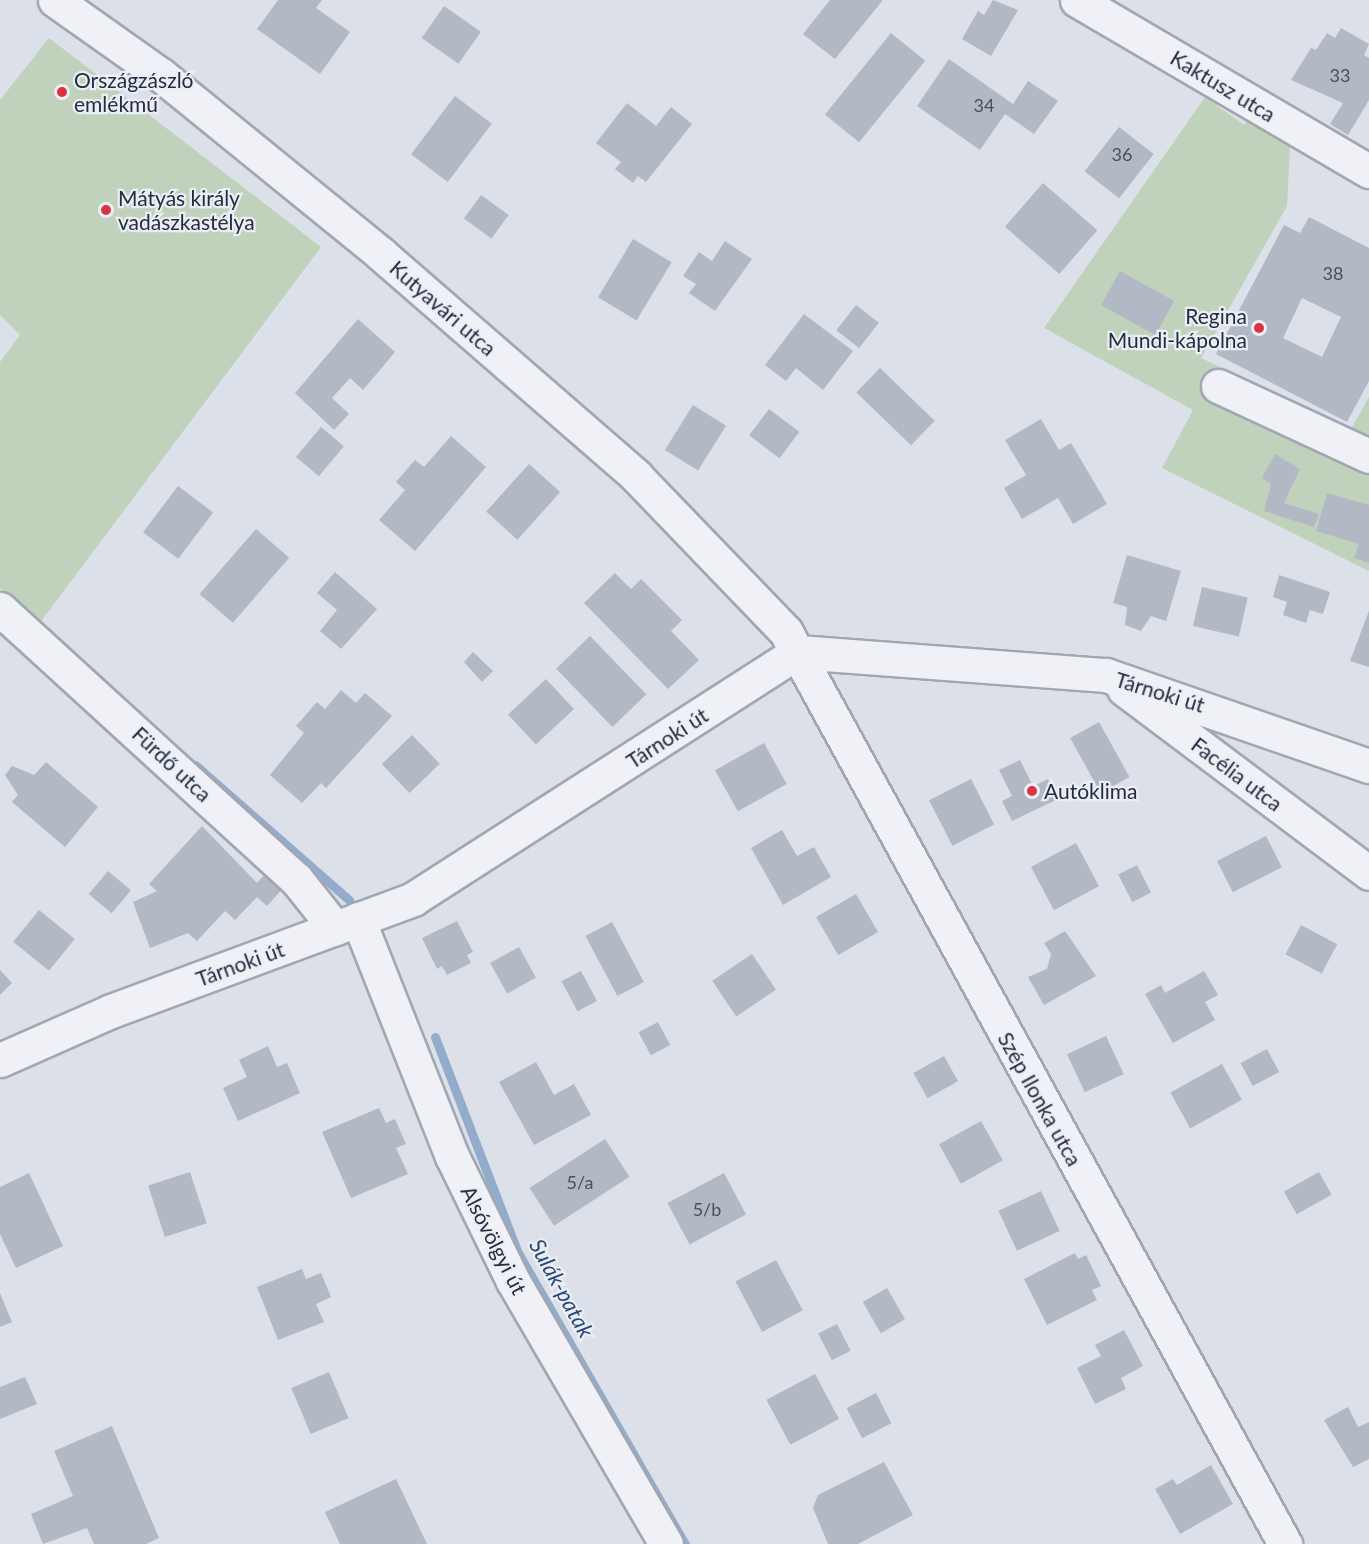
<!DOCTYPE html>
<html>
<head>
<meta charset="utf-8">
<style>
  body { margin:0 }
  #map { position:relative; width:1369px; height:1544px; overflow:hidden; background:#dce0e8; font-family:Lato,sans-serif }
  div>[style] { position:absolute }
  .green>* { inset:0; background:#c1d2bc }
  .stream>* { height:9px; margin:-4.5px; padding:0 4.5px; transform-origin:4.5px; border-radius:4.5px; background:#93accc }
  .building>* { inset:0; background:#b2b9c5; transform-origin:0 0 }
  .roads { filter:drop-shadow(2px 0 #a1a7b2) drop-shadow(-2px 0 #a1a7b2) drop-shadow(0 2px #a1a7b2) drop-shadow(0 -2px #a1a7b2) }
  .minor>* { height:33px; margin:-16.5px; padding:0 16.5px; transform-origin:16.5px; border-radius:16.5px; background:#eff1f6 }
  .dots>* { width:16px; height:16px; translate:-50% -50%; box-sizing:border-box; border:3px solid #ebeff5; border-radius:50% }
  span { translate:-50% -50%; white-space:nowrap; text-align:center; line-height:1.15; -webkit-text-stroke:4.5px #ebeff5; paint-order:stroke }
  .number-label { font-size:18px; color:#485060 }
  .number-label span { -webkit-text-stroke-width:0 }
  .poi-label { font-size:21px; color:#242d3f }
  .left { translate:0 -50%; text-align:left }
  .right { translate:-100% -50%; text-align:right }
  .street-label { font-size:21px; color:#242d3f }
  .water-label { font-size:22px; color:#2b4977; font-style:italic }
</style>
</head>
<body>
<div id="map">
  <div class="green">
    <div style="clip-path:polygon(49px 38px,321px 247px,39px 624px,0 588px,0 362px,20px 335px,0 315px,0 100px)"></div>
    <div style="clip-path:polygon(1205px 97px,1244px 125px,1247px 121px,1290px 146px,1287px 206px,1201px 358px,1350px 431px,1369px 397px,1369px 571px,1162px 468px,1193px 410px,1044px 328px)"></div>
  </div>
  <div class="stream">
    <div style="left:195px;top:765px;width:205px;rotate:41.2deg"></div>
    <div style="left:435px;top:1037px;width:229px;rotate:69deg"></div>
    <div style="left:517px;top:1251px;width:338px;rotate:60.2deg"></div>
  </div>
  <div class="building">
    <div style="clip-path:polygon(278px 0,322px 0,316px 8px,350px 32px,320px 74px,257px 29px)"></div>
    <div style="clip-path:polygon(830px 0,883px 0,835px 59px,803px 34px)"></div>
    <div style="clip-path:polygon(993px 0,1018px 10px,991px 56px,962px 39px,978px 11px,984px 15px)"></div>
    <div style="left:444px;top:6px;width:45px;height:39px;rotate:35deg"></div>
    <div style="clip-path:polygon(1341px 28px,1369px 44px,1364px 55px,1369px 58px,1369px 100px,1348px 135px,1330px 124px,1343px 103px,1291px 80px,1311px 48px,1316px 50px,1327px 33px,1335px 38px)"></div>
    <div style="left:891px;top:33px;width:44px;height:105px;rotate:39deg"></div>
    <div style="clip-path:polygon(949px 59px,1013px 104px,1028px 81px,1058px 101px,1034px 134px,1005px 114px,980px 150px,917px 106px)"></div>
    <div style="left:455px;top:96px;width:46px;height:73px;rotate:37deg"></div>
    <div style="clip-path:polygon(627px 103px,656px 126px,671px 107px,692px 124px,646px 182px,638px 176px,633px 183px,615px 169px,621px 162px,596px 143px)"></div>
    <div style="left:1119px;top:127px;width:44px;height:56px;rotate:38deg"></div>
    <div style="left:1043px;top:183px;width:72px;height:58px;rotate:41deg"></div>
    <div style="left:481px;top:195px;width:34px;height:29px;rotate:36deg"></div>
    <div style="clip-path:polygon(evenodd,1309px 217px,1369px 248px,1369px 381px,1347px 422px,1216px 354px,1284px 225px,1300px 233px,1309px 217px,1302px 298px,1341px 317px,1322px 357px,1283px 338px,1302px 298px)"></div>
    <div style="left:633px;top:239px;width:45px;height:68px;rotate:31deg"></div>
    <div style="clip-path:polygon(725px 241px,752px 259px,715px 311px,689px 293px,696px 284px,683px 276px,699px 252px,712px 261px)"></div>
    <div style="left:1120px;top:271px;width:62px;height:39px;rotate:29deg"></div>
    <div style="left:856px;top:305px;width:29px;height:32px;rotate:38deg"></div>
    <div style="clip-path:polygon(804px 314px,853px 351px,823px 390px,796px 368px,786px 381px,765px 365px)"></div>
    <div style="clip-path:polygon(358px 319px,395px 352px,363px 390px,350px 378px,332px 398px,349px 414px,334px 430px,295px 393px)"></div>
    <div style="left:880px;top:368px;width:76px;height:34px;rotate:44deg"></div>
    <div style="left:693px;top:405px;width:39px;height:53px;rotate:32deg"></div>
    <div style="left:769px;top:409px;width:38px;height:33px;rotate:37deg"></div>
    <div style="clip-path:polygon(1041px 419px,1059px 450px,1071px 443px,1107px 504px,1073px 524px,1058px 498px,1022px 519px,1004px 488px,1026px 475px,1005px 440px)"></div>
    <div style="left:321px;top:427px;width:30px;height:39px;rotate:40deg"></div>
    <div style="clip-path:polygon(451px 436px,486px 467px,415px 551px,379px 520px,405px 490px,396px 482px,415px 460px,424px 467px)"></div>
    <div style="clip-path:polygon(1275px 454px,1300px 469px,1284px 503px,1319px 514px,1314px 527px,1264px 511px,1271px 484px,1262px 478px)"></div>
    <div style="left:529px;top:464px;width:42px;height:64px;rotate:42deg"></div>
    <div style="left:178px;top:486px;width:44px;height:58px;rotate:37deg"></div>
    <div style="clip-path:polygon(1327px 493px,1369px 505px,1369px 563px,1354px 558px,1359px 544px,1316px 531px)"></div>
    <div style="left:256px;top:529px;width:44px;height:86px;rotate:41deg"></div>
    <div style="clip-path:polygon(1127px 555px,1181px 571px,1166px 621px,1151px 616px,1141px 631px,1125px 625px,1127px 607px,1113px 603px)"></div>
    <div style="clip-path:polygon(335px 572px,377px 609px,341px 649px,320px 631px,337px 610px,317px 593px)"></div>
    <div style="clip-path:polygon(615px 573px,631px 589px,641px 579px,682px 620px,671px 631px,699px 660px,668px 689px,584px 603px)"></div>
    <div style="clip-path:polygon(1279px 575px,1330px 592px,1323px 614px,1310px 610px,1306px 623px,1283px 615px,1287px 602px,1273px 597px)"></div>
    <div style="left:1202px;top:587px;width:47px;height:40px;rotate:13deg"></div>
    <div style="clip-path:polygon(1369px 611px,1369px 667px,1350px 661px)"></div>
    <div style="left:590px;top:636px;width:81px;height:47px;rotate:46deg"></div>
    <div style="clip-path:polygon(473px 652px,493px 671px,482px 682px,464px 662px)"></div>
    <div style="left:546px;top:679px;width:41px;height:52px;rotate:47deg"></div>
    <div style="clip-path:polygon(341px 690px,356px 703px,365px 693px,392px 716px,326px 788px,321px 783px,302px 803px,270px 775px,304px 733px,296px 726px,317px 702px,325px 709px)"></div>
    <div style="left:1099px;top:722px;width:63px;height:33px;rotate:61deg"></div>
    <div style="left:412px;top:735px;width:40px;height:42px;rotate:46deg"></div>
    <div style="left:764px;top:743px;width:47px;height:56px;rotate:61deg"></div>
    <div style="clip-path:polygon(1020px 760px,1033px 786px,1048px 779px,1058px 799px,1012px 821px,1002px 801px,1012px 796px,999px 770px)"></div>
    <div style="clip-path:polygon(46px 762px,98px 807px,65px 847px,12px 802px,18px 795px,5px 775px,12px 766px,34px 775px)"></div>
    <div style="left:971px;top:779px;width:51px;height:47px;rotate:63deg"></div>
    <div style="clip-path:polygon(202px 826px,257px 883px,269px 870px,285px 886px,267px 906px,257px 897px,235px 920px,225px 911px,197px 941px,188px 933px,150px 948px,133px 902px,157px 891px,149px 884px)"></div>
    <div style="clip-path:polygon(782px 830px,797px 856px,814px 847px,831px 877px,783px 905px,751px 848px)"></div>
    <div style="left:1266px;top:836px;width:35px;height:55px;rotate:63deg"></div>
    <div style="left:1076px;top:843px;width:49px;height:51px;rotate:62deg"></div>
    <div style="left:1137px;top:865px;width:31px;height:21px;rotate:63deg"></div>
    <div style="left:108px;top:871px;width:30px;height:30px;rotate:40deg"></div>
    <div style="left:856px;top:894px;width:44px;height:46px;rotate:60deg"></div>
    <div style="left:39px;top:910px;width:46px;height:41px;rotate:39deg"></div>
    <div style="clip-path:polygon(457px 921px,473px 952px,467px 955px,471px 963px,447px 975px,442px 966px,437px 969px,422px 938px)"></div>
    <div style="left:612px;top:922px;width:68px;height:30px;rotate:62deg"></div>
    <div style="left:1301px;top:925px;width:41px;height:33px;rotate:28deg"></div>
    <div style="clip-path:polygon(1065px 931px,1096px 976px,1044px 1005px,1028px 977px,1047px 969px,1051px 954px,1044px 943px)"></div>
    <div style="left:519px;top:947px;width:35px;height:33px;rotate:61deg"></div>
    <div style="left:752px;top:954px;width:43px;height:48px;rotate:56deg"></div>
    <div style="clip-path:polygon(0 970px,12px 983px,0 995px)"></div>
    <div style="left:581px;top:971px;width:34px;height:22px;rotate:62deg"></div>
    <div style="clip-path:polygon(1204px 971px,1218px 995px,1205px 1002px,1215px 1020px,1173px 1043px,1145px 994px,1161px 985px,1165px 993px)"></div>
    <div style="left:658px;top:1022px;width:26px;height:22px;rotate:62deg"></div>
    <div style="left:1106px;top:1036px;width:42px;height:43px;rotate:65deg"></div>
    <div style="clip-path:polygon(268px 1046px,277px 1067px,287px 1063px,300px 1093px,238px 1121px,223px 1088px,247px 1077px,239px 1060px)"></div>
    <div style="left:1267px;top:1049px;width:26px;height:30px;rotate:62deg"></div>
    <div style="left:944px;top:1056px;width:29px;height:35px;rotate:61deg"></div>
    <div style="clip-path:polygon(536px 1062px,554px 1095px,574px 1084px,591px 1115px,534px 1145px,499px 1082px)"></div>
    <div style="left:1222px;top:1064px;width:41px;height:59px;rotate:61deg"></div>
    <div style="clip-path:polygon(379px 1108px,386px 1123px,395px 1119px,406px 1144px,396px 1148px,408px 1174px,351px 1198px,322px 1132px)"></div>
    <div style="left:981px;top:1121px;width:45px;height:48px;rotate:61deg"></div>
    <div style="left:605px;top:1139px;width:45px;height:90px;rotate:57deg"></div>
    <div style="left:190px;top:1172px;width:54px;height:44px;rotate:72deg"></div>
    <div style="left:1319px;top:1172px;width:26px;height:40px;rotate:61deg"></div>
    <div style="clip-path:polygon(29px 1173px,63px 1246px,16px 1268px,0 1234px,0 1187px)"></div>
    <div style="left:724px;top:1173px;width:47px;height:64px;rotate:62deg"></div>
    <div style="left:1041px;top:1191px;width:44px;height:47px;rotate:65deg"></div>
    <div style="clip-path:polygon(1075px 1253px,1078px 1259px,1086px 1255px,1101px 1286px,1092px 1290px,1097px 1300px,1047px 1325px,1024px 1279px)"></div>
    <div style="left:776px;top:1260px;width:57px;height:46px;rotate:62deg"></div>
    <div style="clip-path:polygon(302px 1269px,306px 1279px,321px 1273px,331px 1297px,316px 1304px,324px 1322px,278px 1340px,257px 1287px)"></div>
    <div style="left:887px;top:1288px;width:36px;height:28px;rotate:60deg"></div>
    <div style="clip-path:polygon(0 1293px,12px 1322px,0 1327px)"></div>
    <div style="left:837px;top:1324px;width:30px;height:21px;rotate:63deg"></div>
    <div style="clip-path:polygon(1124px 1330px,1143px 1366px,1121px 1378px,1126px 1389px,1095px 1404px,1077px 1368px,1101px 1356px,1095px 1345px)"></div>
    <div style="left:329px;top:1372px;width:50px;height:41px;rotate:67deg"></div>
    <div style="left:815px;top:1374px;width:51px;height:55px;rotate:62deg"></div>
    <div style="clip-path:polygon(25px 1377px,37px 1404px,0 1419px,0 1387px)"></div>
    <div style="left:876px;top:1393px;width:34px;height:33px;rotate:63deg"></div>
    <div style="clip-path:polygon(1348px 1407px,1358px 1427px,1369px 1422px,1369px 1459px,1353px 1467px,1324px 1420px)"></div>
    <div style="clip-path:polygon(112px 1426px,159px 1538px,146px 1544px,94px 1544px,87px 1528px,43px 1544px,31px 1514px,73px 1496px,54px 1451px)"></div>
    <div style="clip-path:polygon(884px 1462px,913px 1515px,858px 1544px,828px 1544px,813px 1508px,818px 1495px)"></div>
    <div style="clip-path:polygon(1211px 1465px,1233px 1504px,1180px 1534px,1155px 1489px,1173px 1479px,1177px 1485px)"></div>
    <div style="clip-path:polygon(396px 1479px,427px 1544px,340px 1544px,325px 1512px)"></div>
  </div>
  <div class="roads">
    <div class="minor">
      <div style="left:55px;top:0;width:130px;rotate:35.3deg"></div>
      <div style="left:161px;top:75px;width:284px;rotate:39.1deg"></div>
      <div style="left:381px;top:254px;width:338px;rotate:41deg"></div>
      <div style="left:636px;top:476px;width:216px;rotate:46.1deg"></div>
      <div style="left:786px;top:632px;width:1040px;rotate:61.31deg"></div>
      <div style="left:1077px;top:0;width:338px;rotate:30.4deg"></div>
      <div style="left:1218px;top:386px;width:166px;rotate:24.9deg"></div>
      <div style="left:0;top:609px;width:401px;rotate:42.4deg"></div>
      <div style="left:296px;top:879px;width:63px;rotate:51.5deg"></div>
      <div style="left:1124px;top:689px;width:306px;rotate:36.9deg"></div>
      <div style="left:358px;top:919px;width:255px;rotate:68.4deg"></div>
      <div style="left:452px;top:1156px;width:139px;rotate:64deg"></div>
      <div style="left:513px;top:1281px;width:304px;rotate:59.8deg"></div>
      <div style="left:0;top:1060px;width:121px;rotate:-23.8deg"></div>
      <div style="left:111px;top:1011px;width:322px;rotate:-20.3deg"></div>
      <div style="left:413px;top:899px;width:457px;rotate:-32.7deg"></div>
      <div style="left:798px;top:652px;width:309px;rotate:4.3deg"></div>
      <div style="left:1106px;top:675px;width:278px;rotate:19.1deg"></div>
    </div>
  </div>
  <div class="dots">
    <div style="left:62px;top:92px;background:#da3344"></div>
    <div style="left:106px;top:210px;background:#da3344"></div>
    <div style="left:1259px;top:328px;background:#da3344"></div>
    <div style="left:1032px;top:791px;background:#da3344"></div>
  </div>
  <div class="number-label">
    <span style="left:1340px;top:75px">33</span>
    <span style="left:984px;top:105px">34</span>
    <span style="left:1122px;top:154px">36</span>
    <span style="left:1333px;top:273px">38</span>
    <span style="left:580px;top:1182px">5/a</span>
    <span style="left:707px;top:1209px">5/b</span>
  </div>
  <div class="poi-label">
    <span class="left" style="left:74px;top:92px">Országzászló<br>emlékmű</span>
    <span class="left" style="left:118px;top:210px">Mátyás király<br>vadászkastélya</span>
    <span class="right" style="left:1247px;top:328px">Regina<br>Mundi-kápolna</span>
    <span class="left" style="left:1044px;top:791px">Autóklima</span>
  </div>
  <div class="street-label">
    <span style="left:1223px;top:86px;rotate:31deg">Kaktusz utca</span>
    <span style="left:443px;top:308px;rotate:41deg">Kutyavári utca</span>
    <span style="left:1160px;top:692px;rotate:17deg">Tárnoki út</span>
    <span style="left:667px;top:738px;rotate:-33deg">Tárnoki út</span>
    <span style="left:172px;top:764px;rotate:43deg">Fürdő utca</span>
    <span style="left:1237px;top:774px;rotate:37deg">Facélia utca</span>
    <span style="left:240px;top:964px;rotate:-20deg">Tárnoki út</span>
    <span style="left:1040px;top:1099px;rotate:61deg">Szép Ilonka utca</span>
    <span style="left:494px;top:1240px;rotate:63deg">Alsóvölgyi út</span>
  </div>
  <div class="water-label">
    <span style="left:562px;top:1288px;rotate:61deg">Sulák-patak</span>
  </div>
</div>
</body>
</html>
